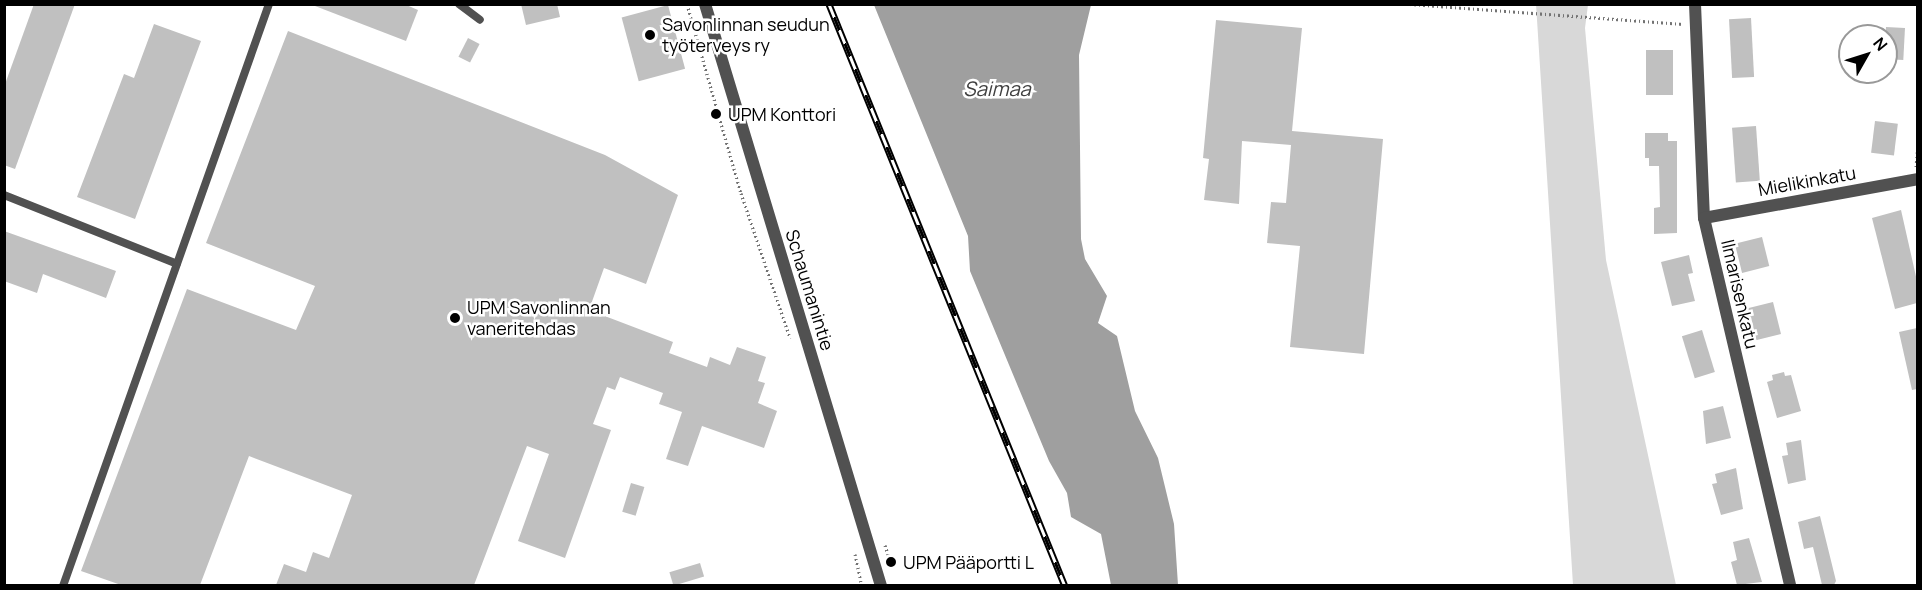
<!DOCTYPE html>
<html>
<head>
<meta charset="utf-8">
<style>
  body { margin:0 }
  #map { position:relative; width:1922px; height:590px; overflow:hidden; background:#fff; font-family:Manrope,sans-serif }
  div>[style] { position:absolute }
  .green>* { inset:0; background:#d8d8d8 }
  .water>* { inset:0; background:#9f9f9f }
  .building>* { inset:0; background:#c0c0c0; transform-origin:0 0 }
  .path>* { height:3px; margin-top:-1.5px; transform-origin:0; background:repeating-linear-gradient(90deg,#737373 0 1.5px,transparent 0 4.5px) }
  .service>* { height:8px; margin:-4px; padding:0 4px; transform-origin:4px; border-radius:4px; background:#515151 }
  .minor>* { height:12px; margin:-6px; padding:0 6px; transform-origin:6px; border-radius:6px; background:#515151 }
  .tertiary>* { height:12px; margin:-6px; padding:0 6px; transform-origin:6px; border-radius:6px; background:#515151 }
  .rail>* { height:7px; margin-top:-3.5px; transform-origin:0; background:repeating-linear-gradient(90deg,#fff 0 14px,#000 0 28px); box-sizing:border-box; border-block:2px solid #000 }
  .dots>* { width:16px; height:16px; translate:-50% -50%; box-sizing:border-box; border:3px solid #fff; border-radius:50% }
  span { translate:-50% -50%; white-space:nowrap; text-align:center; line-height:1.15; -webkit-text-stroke:5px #fff; paint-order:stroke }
  .poi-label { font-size:18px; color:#000 }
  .left { translate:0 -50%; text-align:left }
  .street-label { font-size:18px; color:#000 }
  .water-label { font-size:20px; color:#404040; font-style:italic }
  .frame { position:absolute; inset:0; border:6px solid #000; pointer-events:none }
  .north { position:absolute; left:1838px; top:24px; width:60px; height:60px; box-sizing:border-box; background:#fff; border:2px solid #999; border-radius:50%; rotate:51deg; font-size:16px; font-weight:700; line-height:24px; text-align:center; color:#000 }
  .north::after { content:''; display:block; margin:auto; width:21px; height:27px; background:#000; clip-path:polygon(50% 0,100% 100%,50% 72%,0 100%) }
</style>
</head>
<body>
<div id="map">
  <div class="green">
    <div style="clip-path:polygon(1536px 4px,1588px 5px,1585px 28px,1606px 260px,1676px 585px,1573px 585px)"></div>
  </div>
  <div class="water">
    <div style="clip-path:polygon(874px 5px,1091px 5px,1079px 55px,1081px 239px,1085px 259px,1107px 296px,1098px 323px,1117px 336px,1135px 411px,1158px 458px,1174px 524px,1178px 585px,1111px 585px,1101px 534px,1071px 517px,1067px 493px,1049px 461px,970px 271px,968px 236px)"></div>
  </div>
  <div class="building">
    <div style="clip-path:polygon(34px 4px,75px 4px,15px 169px,4px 165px,4px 87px)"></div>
    <div style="clip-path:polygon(404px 4px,418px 10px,406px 41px,315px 6px)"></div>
    <div style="clip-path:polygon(521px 4px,557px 4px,560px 17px,526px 25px)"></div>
    <div style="left:668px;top:5px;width:66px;height:48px;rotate:75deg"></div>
    <div style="left:1751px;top:18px;width:59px;height:22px;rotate:87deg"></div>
    <div style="clip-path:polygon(1216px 20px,1302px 28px,1292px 131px,1383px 139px,1364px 354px,1290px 347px,1300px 246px,1267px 243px,1271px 202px,1286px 203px,1291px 145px,1242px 141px,1239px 204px,1204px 200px,1209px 159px,1203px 158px)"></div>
    <div style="clip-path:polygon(154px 24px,201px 41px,135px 219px,77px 197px,124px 74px,134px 78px)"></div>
    <div style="left:1886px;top:27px;width:19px;height:32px;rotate:3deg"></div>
    <div style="clip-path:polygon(288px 31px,605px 155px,678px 195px,646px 284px,604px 268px,589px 310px,673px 342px,669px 353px,707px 367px,710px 357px,730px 365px,737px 347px,766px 357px,758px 381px,765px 383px,758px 403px,777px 411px,764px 448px,702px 426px,688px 466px,666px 459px,682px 412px,659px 404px,663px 393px,620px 377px,615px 390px,607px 387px,593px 424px,611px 430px,565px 558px,518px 541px,549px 454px,527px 446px,474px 585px,276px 585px,284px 564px,306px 572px,313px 552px,329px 558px,352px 495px,249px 456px,200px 585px,121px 585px,81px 571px,187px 289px,296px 330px,315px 286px,206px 243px)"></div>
    <div style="left:468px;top:38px;width:13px;height:21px;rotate:27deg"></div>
    <div style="left:1646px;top:50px;width:27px;height:45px"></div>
    <div style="left:1875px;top:121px;width:23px;height:32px;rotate:7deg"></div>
    <div style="left:1756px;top:126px;width:55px;height:24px;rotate:86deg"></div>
    <div style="clip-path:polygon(1645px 133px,1668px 133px,1668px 141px,1677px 141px,1677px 233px,1654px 234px,1654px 208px,1660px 207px,1659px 166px,1649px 166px,1649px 158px,1645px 158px)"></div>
    <div style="clip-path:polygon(1901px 210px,1917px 281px,1917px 303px,1895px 309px,1872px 218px)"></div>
    <div style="clip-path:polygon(4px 231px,116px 271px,106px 298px,43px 274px,37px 293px,4px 281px)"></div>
    <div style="left:1762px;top:237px;width:30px;height:28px;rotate:76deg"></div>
    <div style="clip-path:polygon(1689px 255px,1693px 273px,1688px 274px,1695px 301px,1672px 306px,1661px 262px)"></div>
    <div style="left:1773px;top:302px;width:33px;height:26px;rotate:76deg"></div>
    <div style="clip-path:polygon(1917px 328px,1917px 389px,1912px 390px,1899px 332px)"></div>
    <div style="left:1702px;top:330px;width:44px;height:21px;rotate:73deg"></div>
    <div style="clip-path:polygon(1784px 372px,1785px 376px,1791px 375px,1801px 411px,1777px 418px,1767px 382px,1773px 380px,1772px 375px)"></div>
    <div style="clip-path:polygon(1723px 406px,1731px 438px,1706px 444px,1703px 411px)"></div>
    <div style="clip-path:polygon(1801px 440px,1806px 480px,1788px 484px,1782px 456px,1788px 455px,1786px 443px)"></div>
    <div style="clip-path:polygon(1736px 468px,1743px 509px,1721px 515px,1712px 484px,1717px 483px,1715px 474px)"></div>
    <div style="left:631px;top:483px;width:14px;height:30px;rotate:17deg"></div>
    <div style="clip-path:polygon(1820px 516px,1836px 581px,1834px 585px,1822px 585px,1813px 547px,1804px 549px,1798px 522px)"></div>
    <div style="clip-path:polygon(1749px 538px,1762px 582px,1737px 585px,1731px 562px,1737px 560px,1733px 542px)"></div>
    <div style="left:700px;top:563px;width:14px;height:32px;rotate:73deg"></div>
  </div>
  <div class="path">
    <div style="left:687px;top:4px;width:197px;rotate:74.1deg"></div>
    <div style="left:741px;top:193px;width:153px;rotate:71.3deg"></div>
    <div style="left:1410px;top:4px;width:274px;rotate:4.2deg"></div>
    <div style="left:1916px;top:167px;width:23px;rotate:-85deg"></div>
    <div style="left:885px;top:545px;width:26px;rotate:72deg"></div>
    <div style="left:855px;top:554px;width:33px;rotate:78deg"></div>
  </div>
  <div class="service">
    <div style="left:459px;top:4px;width:26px;rotate:37deg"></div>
    <div style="left:4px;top:195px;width:186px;rotate:21.7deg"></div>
    <div style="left:63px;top:586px;width:617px;rotate:-70.51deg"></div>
  </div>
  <div class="minor">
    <div style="left:1695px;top:4px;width:214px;rotate:87.6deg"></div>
    <div style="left:1704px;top:218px;width:378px;rotate:76.8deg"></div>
    <div style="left:1704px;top:218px;width:218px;rotate:-10.3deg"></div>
  </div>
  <div class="tertiary">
    <div style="left:705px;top:4px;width:608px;rotate:73.17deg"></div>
  </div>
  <div class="rail">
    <div style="left:829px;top:4px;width:628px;rotate:67.93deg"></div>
  </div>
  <div class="dots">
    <div style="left:650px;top:35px;background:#000"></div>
    <div style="left:716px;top:114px;background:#000"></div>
    <div style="left:455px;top:318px;background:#000"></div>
    <div style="left:891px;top:562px;background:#000"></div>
  </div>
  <div class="poi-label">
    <span class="left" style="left:662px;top:35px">Savonlinnan seudun<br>työterveys ry</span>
    <span class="left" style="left:728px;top:114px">UPM Konttori</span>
    <span class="left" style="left:467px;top:318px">UPM Savonlinnan<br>vaneritehdas</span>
    <span class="left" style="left:903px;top:562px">UPM Pääportti L</span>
  </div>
  <div class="street-label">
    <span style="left:1807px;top:181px;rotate:-10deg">Mielikinkatu</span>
    <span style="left:810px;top:290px;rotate:73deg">Schaumanintie</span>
    <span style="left:1740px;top:294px;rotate:77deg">Ilmarisenkatu</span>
  </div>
  <div class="water-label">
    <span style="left:997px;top:88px">Saimaa</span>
  </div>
  <div class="frame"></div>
  <div class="north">N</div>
</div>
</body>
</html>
